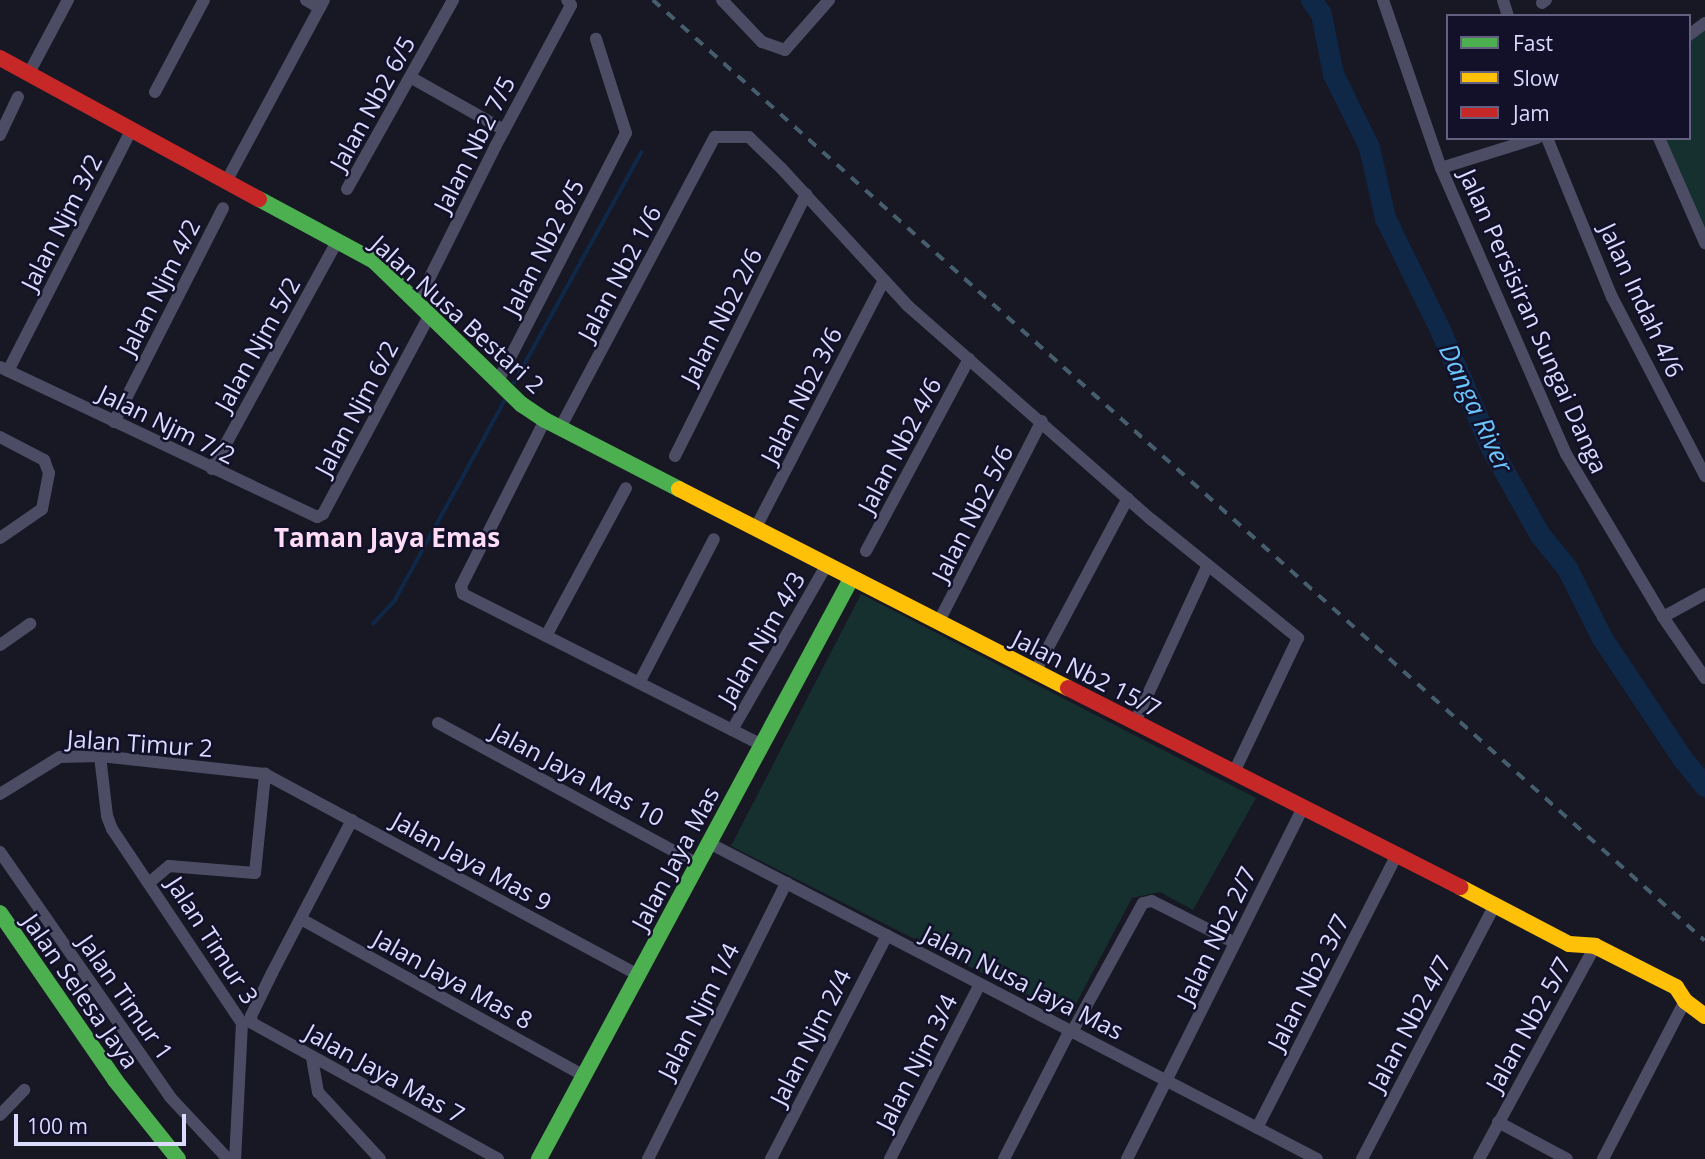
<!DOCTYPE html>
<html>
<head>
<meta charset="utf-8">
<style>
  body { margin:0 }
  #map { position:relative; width:1705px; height:1159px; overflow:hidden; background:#181724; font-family:"Open Sans",sans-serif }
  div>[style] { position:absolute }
  .green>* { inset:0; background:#15302e }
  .stream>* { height:3.5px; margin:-1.75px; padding:0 1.75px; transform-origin:1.75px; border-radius:1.75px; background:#0f2848 }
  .river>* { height:21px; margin:-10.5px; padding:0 10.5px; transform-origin:10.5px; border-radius:10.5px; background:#0f2848 }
  .street>* { height:12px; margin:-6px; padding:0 6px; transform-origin:6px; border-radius:6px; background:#4c4d65 }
  .fast>* { height:16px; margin:-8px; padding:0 8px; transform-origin:8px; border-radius:8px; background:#4caf50 }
  .slow>* { height:16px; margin:-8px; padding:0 8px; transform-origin:8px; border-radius:8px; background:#ffc107 }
  .jam>* { height:16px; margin:-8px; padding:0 8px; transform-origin:8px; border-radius:8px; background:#c62828 }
  .rail>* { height:3.5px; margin-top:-1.75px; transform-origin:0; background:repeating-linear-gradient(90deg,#455d6c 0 10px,transparent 0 19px) }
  span { translate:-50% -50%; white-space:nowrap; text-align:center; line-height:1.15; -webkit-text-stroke:5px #13112a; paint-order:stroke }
  .street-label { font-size:24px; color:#dbdaff }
  .water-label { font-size:26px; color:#6ac5fd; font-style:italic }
  .neighbourhood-label { font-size:26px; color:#ffdcf5; font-weight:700 }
  .legend { position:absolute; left:1446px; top:14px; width:245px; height:126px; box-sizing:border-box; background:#13112a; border:2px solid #63617f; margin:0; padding:9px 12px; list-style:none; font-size:21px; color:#dbdaff }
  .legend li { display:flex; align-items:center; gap:14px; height:35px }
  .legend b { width:35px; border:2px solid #63617f }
  .scale { position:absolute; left:14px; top:1114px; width:172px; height:32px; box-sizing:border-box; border:4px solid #dbdaff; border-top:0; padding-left:9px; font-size:21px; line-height:24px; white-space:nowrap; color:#dbdaff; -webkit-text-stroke:5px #13112a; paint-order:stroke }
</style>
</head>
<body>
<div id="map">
  <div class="green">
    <div style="clip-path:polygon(1705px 28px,1705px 238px,1661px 138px,1689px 138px,1689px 40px)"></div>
    <div style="clip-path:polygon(861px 594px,1256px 798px,1193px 910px,1160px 892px,1132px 898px,1069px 1017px,731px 846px)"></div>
  </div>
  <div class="stream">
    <div style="left:514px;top:383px;width:263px;rotate:-61.1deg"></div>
    <div style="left:373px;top:624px;width:33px;rotate:-47deg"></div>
    <div style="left:395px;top:600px;width:226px;rotate:-61.2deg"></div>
  </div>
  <div class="river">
    <div style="left:1311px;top:0;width:17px;rotate:54deg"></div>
    <div style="left:1321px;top:14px;width:61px;rotate:78.7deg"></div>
    <div style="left:1333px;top:74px;width:81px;rotate:63.7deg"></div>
    <div style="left:1369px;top:147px;width:73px;rotate:77.3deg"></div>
    <div style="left:1385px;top:218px;width:127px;rotate:63.8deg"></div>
    <div style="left:1441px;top:332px;width:124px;rotate:66.7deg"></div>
    <div style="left:1490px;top:446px;width:102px;rotate:60.7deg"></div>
    <div style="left:1540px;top:535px;width:43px;rotate:50.7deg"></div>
    <div style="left:1567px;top:568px;width:78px;rotate:63.4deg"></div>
    <div style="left:1602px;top:638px;width:144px;rotate:56.3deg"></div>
    <div style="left:1682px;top:758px;width:36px;rotate:51deg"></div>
  </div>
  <div class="street">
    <div style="left:306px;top:0;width:16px;rotate:30deg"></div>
    <div style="left:722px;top:0;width:58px;rotate:46.4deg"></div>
    <div style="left:762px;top:42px;width:24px;rotate:19deg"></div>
    <div style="left:785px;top:50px;width:67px;rotate:-48.7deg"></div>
    <div style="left:1383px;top:0;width:178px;rotate:71deg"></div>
    <div style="left:1441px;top:168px;width:312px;rotate:66.4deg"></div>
    <div style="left:1566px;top:454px;width:190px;rotate:59.2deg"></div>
    <div style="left:1663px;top:617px;width:74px;rotate:55.5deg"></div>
    <div style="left:1503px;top:0;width:17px;rotate:73deg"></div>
    <div style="left:1542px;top:3px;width:5px;rotate:-37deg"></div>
    <div style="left:1689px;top:35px;width:20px;rotate:-37deg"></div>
    <div style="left:29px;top:73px;width:83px;rotate:-61.9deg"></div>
    <div style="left:410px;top:77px;width:108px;rotate:29.4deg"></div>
    <div style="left:155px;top:92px;width:104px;rotate:-62deg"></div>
    <div style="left:0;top:135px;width:42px;rotate:-64.7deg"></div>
    <div style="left:1547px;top:138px;width:172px;rotate:67.8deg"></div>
    <div style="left:1612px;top:297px;width:202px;rotate:62.5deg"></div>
    <div style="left:1659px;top:138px;width:115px;rotate:66.3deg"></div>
    <div style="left:1441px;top:168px;width:101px;rotate:-17.4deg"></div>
    <div style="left:227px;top:180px;width:204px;rotate:-61.7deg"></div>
    <div style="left:347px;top:189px;width:217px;rotate:-60.7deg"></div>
    <div style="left:417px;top:303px;width:174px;rotate:-63.4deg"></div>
    <div style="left:495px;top:147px;width:161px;rotate:-61.8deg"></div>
    <div style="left:571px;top:5px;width:6px;rotate:-129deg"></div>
    <div style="left:0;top:367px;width:351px;rotate:25.3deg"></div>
    <div style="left:317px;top:517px;width:7px;rotate:-27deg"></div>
    <div style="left:323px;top:514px;width:225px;rotate:-61.8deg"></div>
    <div style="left:8px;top:371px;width:272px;rotate:-62.9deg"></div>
    <div style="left:498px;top:381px;width:279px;rotate:-62.7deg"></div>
    <div style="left:626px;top:133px;width:99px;rotate:-107.7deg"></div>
    <div style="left:545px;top:420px;width:186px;rotate:116.8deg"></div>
    <div style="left:461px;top:586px;width:8px;rotate:76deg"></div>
    <div style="left:463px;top:594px;width:335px;rotate:26.8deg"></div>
    <div style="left:114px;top:422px;width:240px;rotate:-63deg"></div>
    <div style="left:560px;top:428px;width:330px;rotate:-62deg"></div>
    <div style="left:715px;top:137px;width:34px"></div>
    <div style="left:749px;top:137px;width:46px;rotate:44.1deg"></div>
    <div style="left:782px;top:169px;width:186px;rotate:47.4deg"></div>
    <div style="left:908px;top:306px;width:325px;rotate:41.3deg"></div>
    <div style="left:1152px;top:520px;width:188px;rotate:38.9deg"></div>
    <div style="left:1298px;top:638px;width:148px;rotate:115.5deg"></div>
    <div style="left:0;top:437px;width:50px;rotate:27.6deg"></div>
    <div style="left:44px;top:460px;width:14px;rotate:69deg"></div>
    <div style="left:49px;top:473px;width:37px;rotate:101deg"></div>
    <div style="left:42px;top:509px;width:51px;rotate:145.4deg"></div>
    <div style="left:675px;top:456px;width:293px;rotate:-63.4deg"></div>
    <div style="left:212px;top:469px;width:261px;rotate:-61.2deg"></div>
    <div style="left:755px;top:529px;width:280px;rotate:-62.6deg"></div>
    <div style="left:866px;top:551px;width:218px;rotate:-61.8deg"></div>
    <div style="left:1663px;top:617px;width:48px;rotate:-28.7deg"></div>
    <div style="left:938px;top:623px;width:227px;rotate:-62.8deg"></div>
    <div style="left:546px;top:636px;width:168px;rotate:-61.6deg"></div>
    <div style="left:0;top:645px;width:37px;rotate:-35deg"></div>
    <div style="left:1035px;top:672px;width:197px;rotate:-61.9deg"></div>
    <div style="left:639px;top:683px;width:162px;rotate:-62.5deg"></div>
    <div style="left:1135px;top:722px;width:171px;rotate:-65.1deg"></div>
    <div style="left:438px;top:723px;width:296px;rotate:28.5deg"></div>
    <div style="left:732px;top:730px;width:189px;rotate:-60.2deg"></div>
    <div style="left:100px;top:756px;width:60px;rotate:83.3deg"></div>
    <div style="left:107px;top:816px;width:14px;rotate:69deg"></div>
    <div style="left:112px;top:829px;width:234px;rotate:56.2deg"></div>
    <div style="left:242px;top:1023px;width:136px;rotate:92.9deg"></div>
    <div style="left:0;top:794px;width:70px;rotate:-31.7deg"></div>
    <div style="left:60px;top:757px;width:40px;rotate:-1.4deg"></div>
    <div style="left:100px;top:756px;width:166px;rotate:6.2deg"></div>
    <div style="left:265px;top:774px;width:424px;rotate:28.3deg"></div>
    <div style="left:352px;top:820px;width:173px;rotate:117.6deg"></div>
    <div style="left:272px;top:973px;width:48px;rotate:116deg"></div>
    <div style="left:251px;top:1016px;width:7px;rotate:82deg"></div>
    <div style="left:252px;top:1023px;width:281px;rotate:28.9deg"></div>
    <div style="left:709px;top:843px;width:685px;rotate:27.46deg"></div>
    <div style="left:0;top:852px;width:298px;rotate:55.2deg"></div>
    <div style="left:170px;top:1097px;width:85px;rotate:46.9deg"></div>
    <div style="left:150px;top:882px;width:25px;rotate:-40deg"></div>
    <div style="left:169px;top:866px;width:86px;rotate:4.7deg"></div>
    <div style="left:255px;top:873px;width:100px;rotate:-84.2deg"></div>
    <div style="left:301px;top:919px;width:324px;rotate:29deg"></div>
    <div style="left:1072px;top:1032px;width:147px;rotate:-61.2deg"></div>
    <div style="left:1143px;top:903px;width:9px;rotate:-13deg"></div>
    <div style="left:1152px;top:901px;width:93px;rotate:26.8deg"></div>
    <div style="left:312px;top:1058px;width:35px;rotate:80deg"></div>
    <div style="left:318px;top:1092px;width:91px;rotate:47.2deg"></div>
    <div style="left:0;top:1115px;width:35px;rotate:-46deg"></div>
    <div style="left:1498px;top:1122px;width:78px;rotate:28.2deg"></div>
    <div style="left:1257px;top:1128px;width:307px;rotate:-62.9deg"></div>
    <div style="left:648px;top:1159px;width:309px;rotate:-63.4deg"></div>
    <div style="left:771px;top:1159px;width:252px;rotate:-62.6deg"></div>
    <div style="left:890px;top:1159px;width:197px;rotate:-62.8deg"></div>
    <div style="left:1004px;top:1159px;width:145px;rotate:-62.9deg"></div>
    <div style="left:1127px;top:1159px;width:394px;rotate:-63.4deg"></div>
    <div style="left:1362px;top:1159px;width:284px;rotate:-62.4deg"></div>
    <div style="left:1479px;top:1159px;width:243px;rotate:-61.4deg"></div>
    <div style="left:1603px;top:1159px;width:178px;rotate:-62.6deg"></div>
  </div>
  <div class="fast">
    <div style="left:259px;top:199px;width:131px;rotate:28.3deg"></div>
    <div style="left:374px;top:261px;width:205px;rotate:44.2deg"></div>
    <div style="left:521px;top:404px;width:29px;rotate:34deg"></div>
    <div style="left:545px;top:420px;width:151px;rotate:27.2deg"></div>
    <div style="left:0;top:913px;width:203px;rotate:55.4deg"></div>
    <div style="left:115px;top:1080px;width:101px;rotate:51.4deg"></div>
    <div style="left:539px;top:1159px;width:659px;rotate:-61.72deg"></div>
  </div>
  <div class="slow">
    <div style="left:679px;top:489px;width:437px;rotate:27.1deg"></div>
    <div style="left:1460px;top:887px;width:123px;rotate:27.6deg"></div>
    <div style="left:1569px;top:944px;width:26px;rotate:4deg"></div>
    <div style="left:1595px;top:946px;width:91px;rotate:26.8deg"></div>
    <div style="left:1676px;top:987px;width:17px;rotate:57deg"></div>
    <div style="left:1685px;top:1001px;width:25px;rotate:37deg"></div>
  </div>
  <div class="jam">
    <div style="left:0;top:58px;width:295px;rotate:28.6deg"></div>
    <div style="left:1068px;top:688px;width:440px;rotate:26.9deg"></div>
  </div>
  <div class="rail">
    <div style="left:653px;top:0;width:1411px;rotate:41.81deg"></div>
  </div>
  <div class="street-label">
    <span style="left:372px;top:103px;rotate:-61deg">Jalan Nb2 6/5</span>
    <span style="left:474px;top:144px;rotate:-63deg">Jalan Nb2 7/5</span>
    <span style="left:61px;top:222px;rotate:-63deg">Jalan Njm 3/2</span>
    <span style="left:543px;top:247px;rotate:-63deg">Jalan Nb2 8/5</span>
    <span style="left:619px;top:273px;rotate:-62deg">Jalan Nb2 1/6</span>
    <span style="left:159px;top:287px;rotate:-63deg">Jalan Njm 4/2</span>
    <span style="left:1642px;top:300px;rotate:65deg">Jalan Indah 4/6</span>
    <span style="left:458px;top:314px;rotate:42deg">Jalan Nusa Bestari 2</span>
    <span style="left:721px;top:316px;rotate:-63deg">Jalan Nb2 2/6</span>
    <span style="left:1534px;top:321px;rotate:66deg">Jalan Persisiran Sungai Danga</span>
    <span style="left:257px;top:344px;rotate:-61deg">Jalan Njm 5/2</span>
    <span style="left:801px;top:395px;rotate:-63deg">Jalan Nb2 3/6</span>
    <span style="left:356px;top:408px;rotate:-62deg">Jalan Njm 6/2</span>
    <span style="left:167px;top:424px;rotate:26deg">Jalan Njm 7/2</span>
    <span style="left:899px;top:445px;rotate:-62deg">Jalan Nb2 4/6</span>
    <span style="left:972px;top:513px;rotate:-63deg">Jalan Nb2 5/6</span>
    <span style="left:761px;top:638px;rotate:-60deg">Jalan Njm 4/3</span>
    <span style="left:1087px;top:673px;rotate:27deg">Jalan Nb2 15/7</span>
    <span style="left:140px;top:743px;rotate:4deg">Jalan Timur 2</span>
    <span style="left:578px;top:774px;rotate:28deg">Jalan Jaya Mas 10</span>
    <span style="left:675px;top:858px;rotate:-62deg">Jalan Jaya Mas</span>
    <span style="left:472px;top:861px;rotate:29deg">Jalan Jaya Mas 9</span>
    <span style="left:1216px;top:935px;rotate:-64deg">Jalan Nb2 2/7</span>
    <span style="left:213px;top:940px;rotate:57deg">Jalan Timur 3</span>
    <span style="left:453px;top:979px;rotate:29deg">Jalan Jaya Mas 8</span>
    <span style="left:1023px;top:982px;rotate:27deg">Jalan Nusa Jaya Mas</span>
    <span style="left:1308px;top:982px;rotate:-63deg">Jalan Nb2 3/7</span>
    <span style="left:81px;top:991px;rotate:55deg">Jalan Selesa Jaya</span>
    <span style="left:126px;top:997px;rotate:55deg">Jalan Timur 1</span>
    <span style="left:698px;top:1011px;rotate:-63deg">Jalan Njm 1/4</span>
    <span style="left:1409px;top:1023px;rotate:-62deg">Jalan Nb2 4/7</span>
    <span style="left:1528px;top:1024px;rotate:-61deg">Jalan Nb2 5/7</span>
    <span style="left:810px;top:1037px;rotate:-63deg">Jalan Njm 2/4</span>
    <span style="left:916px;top:1062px;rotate:-63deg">Jalan Njm 3/4</span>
    <span style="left:385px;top:1073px;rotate:29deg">Jalan Jaya Mas 7</span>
  </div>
  <div class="water-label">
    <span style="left:1476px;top:408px;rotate:65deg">Danga River</span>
  </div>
  <div class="neighbourhood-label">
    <span style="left:387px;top:538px">Taman Jaya Emas</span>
  </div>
  <ul class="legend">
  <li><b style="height:9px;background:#4caf50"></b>Fast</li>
  <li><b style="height:9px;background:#ffc107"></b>Slow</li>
  <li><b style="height:9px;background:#c62828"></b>Jam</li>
  </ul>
  <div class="scale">100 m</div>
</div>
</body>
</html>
